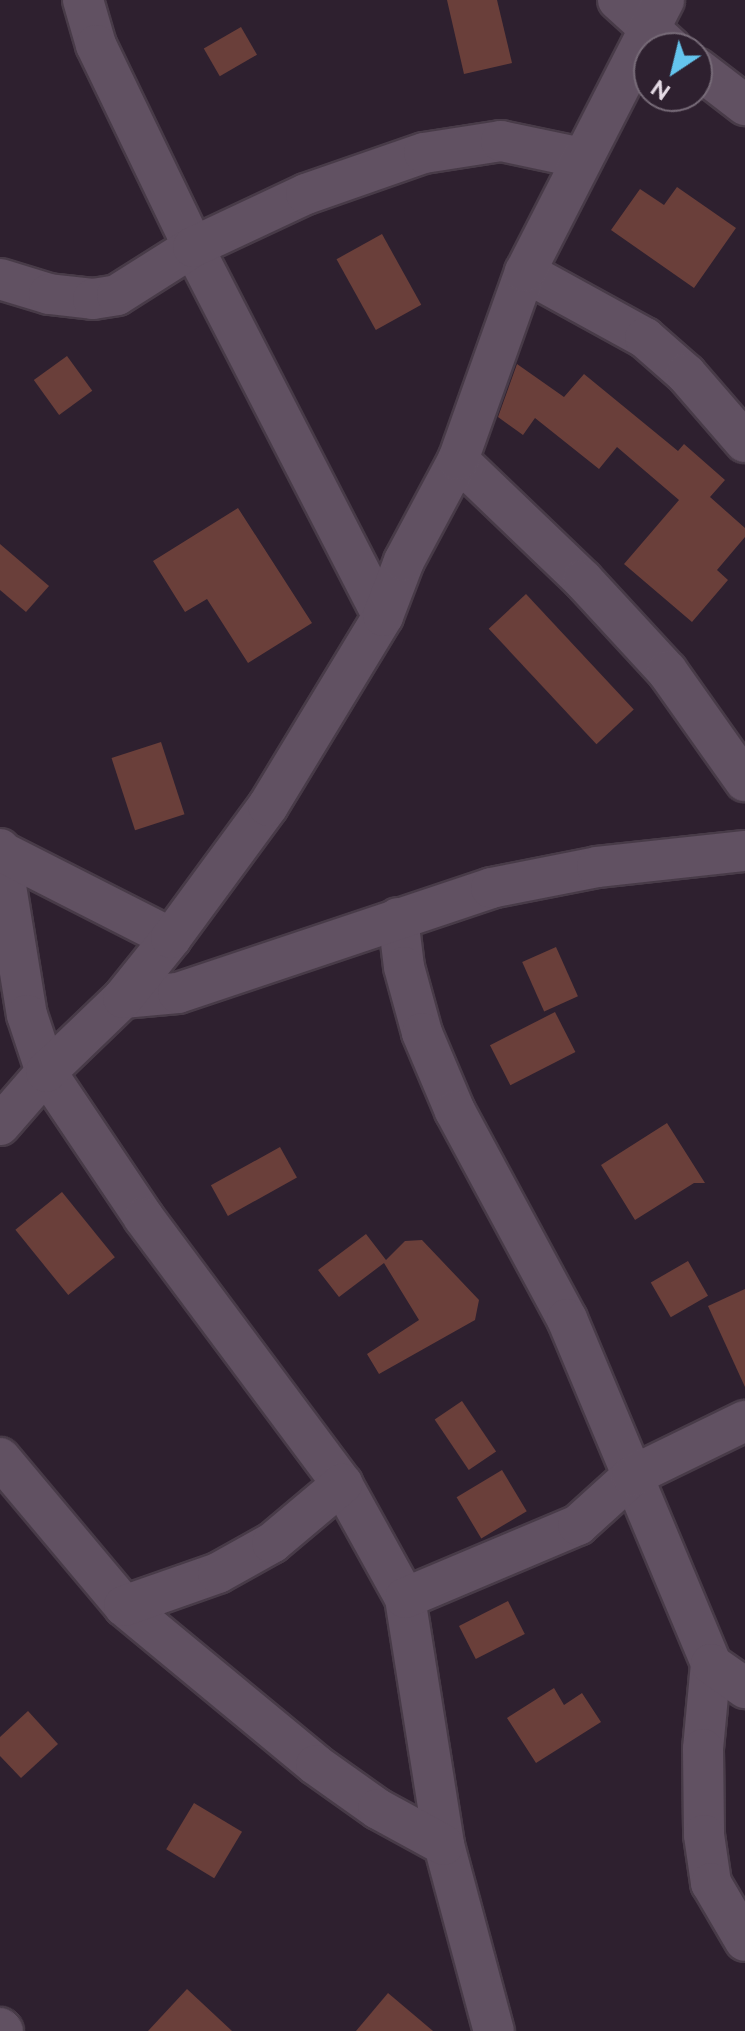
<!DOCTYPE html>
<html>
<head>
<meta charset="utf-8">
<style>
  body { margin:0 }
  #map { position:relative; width:745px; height:2031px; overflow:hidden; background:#2e202f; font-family:Raleway,sans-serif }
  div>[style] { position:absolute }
  .building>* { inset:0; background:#6a3f3a; transform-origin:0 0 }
  .roads { filter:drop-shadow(2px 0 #483b48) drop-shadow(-2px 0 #483b48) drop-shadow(0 2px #483b48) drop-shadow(0 -2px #483b48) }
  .minor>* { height:40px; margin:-20px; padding:0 20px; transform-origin:20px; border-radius:20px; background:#615162 }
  span { translate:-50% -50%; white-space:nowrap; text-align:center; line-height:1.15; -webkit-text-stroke:7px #2e202f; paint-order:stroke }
  .north { position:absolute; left:633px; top:32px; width:80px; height:80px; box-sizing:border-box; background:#2e202f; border:2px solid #776b78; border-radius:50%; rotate:215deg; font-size:22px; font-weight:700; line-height:32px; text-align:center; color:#e5dbe5 }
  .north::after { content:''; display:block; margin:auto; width:28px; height:36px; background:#64c5ee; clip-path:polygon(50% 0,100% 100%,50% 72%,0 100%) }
</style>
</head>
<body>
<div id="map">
  <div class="building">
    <div style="clip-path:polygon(447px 0,497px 0,512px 63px,464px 74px)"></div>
    <div style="left:241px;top:27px;width:32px;height:43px;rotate:60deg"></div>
    <div style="clip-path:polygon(677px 187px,736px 228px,694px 288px,611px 230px,640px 189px,664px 205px)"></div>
    <div style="left:382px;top:234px;width:81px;height:52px;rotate:61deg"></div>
    <div style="left:67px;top:356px;width:43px;height:41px;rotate:54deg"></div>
    <div style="clip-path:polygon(517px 364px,564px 397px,584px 374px,678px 451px,684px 444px,725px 480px,710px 497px,745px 528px,745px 537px,717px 570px,728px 580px,692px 622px,624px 564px,679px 500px,617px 447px,599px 469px,535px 418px,523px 435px,498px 417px)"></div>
    <div style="clip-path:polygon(238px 508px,312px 623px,248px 663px,207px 599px,185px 612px,153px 561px)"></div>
    <div style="clip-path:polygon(0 544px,49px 586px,26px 612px,0 590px)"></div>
    <div style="left:526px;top:594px;width:158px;height:51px;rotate:47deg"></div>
    <div style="left:161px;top:742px;width:76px;height:52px;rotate:72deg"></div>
    <div style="left:556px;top:947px;width:54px;height:37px;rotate:66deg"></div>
    <div style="left:555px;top:1012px;width:45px;height:73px;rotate:63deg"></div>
    <div style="clip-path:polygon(667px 1123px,705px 1183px,694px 1183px,635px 1220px,601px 1165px)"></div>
    <div style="left:280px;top:1147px;width:35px;height:79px;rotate:61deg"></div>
    <div style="left:62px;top:1192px;width:84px;height:60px;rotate:51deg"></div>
    <div style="clip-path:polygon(366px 1234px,386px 1260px,405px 1241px,422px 1240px,479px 1300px,475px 1320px,379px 1374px,367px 1354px,419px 1320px,384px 1263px,339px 1297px,318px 1270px)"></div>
    <div style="left:688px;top:1261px;width:40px;height:43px;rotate:60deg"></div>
    <div style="clip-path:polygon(745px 1289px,745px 1387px,708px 1306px)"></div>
    <div style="left:462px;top:1401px;width:61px;height:33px;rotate:56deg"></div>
    <div style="left:502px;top:1470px;width:48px;height:53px;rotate:59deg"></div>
    <div style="left:508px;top:1601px;width:37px;height:55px;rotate:63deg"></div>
    <div style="clip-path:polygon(554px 1688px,564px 1705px,582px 1693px,601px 1722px,536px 1763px,507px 1718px)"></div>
    <div style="clip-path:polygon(28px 1711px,58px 1744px,21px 1778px,0 1756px,0 1737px)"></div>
    <div style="left:194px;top:1803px;width:56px;height:54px;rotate:31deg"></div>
    <div style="clip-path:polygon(187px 1989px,232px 2031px,148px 2031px)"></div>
    <div style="clip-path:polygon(388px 1993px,433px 2031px,356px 2031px)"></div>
  </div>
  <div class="roads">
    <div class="minor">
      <div style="left:83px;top:0;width:47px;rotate:73.9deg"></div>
      <div style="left:96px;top:45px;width:224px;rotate:64.3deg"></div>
      <div style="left:193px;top:247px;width:415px;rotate:62.8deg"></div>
      <div style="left:618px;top:0;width:72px;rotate:42.2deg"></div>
      <div style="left:697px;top:68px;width:61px;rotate:37.6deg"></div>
      <div style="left:525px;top:272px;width:137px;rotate:28.8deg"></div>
      <div style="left:645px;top:338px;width:55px;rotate:41.3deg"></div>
      <div style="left:686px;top:374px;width:90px;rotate:49.1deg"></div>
      <div style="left:0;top:279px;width:51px;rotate:17deg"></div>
      <div style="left:49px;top:294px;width:44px;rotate:6.5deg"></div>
      <div style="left:93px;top:299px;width:24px;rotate:-9deg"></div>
      <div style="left:117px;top:295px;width:90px;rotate:-32.3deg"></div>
      <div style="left:193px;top:247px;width:125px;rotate:-25.1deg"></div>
      <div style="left:306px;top:194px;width:125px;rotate:-19.2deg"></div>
      <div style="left:424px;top:153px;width:78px;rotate:-8.9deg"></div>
      <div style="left:501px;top:141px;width:83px;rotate:11.9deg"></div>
      <div style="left:458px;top:460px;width:173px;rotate:43.8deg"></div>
      <div style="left:583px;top:580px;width:124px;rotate:47.3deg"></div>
      <div style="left:667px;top:671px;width:135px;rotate:54.7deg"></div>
      <div style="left:0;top:849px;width:168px;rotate:80.8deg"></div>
      <div style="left:27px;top:1015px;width:60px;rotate:71.6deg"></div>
      <div style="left:46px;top:1072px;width:176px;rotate:56.1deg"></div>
      <div style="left:144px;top:1218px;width:332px;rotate:53.3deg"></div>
      <div style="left:342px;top:1484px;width:130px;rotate:61.1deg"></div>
      <div style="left:405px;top:1598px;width:250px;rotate:81deg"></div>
      <div style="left:444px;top:1845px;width:193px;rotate:75deg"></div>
      <div style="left:0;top:851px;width:192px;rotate:27deg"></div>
      <div style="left:398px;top:918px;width:49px;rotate:83deg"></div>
      <div style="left:404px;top:967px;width:68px;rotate:74.7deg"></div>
      <div style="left:422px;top:1033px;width:85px;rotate:67.1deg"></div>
      <div style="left:455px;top:1111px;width:236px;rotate:61.7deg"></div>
      <div style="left:567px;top:1319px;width:374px;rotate:67.3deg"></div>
      <div style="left:711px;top:1664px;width:85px;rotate:95.4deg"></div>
      <div style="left:703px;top:1749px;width:86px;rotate:89.3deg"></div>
      <div style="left:704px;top:1835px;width:49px;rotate:81.7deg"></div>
      <div style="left:711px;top:1883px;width:67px;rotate:59.6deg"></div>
      <div style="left:123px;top:998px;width:55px;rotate:-5.2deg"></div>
      <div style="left:178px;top:993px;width:330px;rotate:-18.5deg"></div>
      <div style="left:491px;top:888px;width:108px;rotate:-11.2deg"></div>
      <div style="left:597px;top:867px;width:149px;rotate:-6.2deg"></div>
      <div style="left:0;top:1125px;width:70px;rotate:-49deg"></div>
      <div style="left:46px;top:1072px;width:107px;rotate:-43.9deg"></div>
      <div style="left:123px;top:998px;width:77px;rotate:-51.3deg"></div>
      <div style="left:171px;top:938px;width:164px;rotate:-53.7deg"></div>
      <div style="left:268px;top:806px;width:222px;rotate:-58.8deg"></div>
      <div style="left:383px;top:616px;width:59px;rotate:-69.1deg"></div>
      <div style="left:404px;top:561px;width:115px;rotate:-61.9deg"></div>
      <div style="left:458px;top:460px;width:200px;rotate:-70.4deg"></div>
      <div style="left:525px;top:272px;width:305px;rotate:-62.9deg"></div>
      <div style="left:0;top:1458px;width:193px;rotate:50deg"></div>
      <div style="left:124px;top:1606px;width:249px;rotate:39.6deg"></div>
      <div style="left:316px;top:1765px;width:76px;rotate:35.4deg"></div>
      <div style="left:378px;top:1809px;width:75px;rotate:28.6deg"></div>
      <div style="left:405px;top:1598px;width:188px;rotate:-22.9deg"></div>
      <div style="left:578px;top:1525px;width:73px;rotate:-42.2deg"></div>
      <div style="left:632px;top:1476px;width:126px;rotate:-26deg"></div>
      <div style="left:124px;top:1606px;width:100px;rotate:-19.3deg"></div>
      <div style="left:218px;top:1573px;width:62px;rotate:-29.1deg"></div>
      <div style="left:272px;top:1543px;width:92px;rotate:-40.1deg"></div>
      <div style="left:711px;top:1664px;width:42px;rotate:35.2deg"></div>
      <div style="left:0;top:2028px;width:4px;rotate:45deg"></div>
    </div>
  </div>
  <div class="north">N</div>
</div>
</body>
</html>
